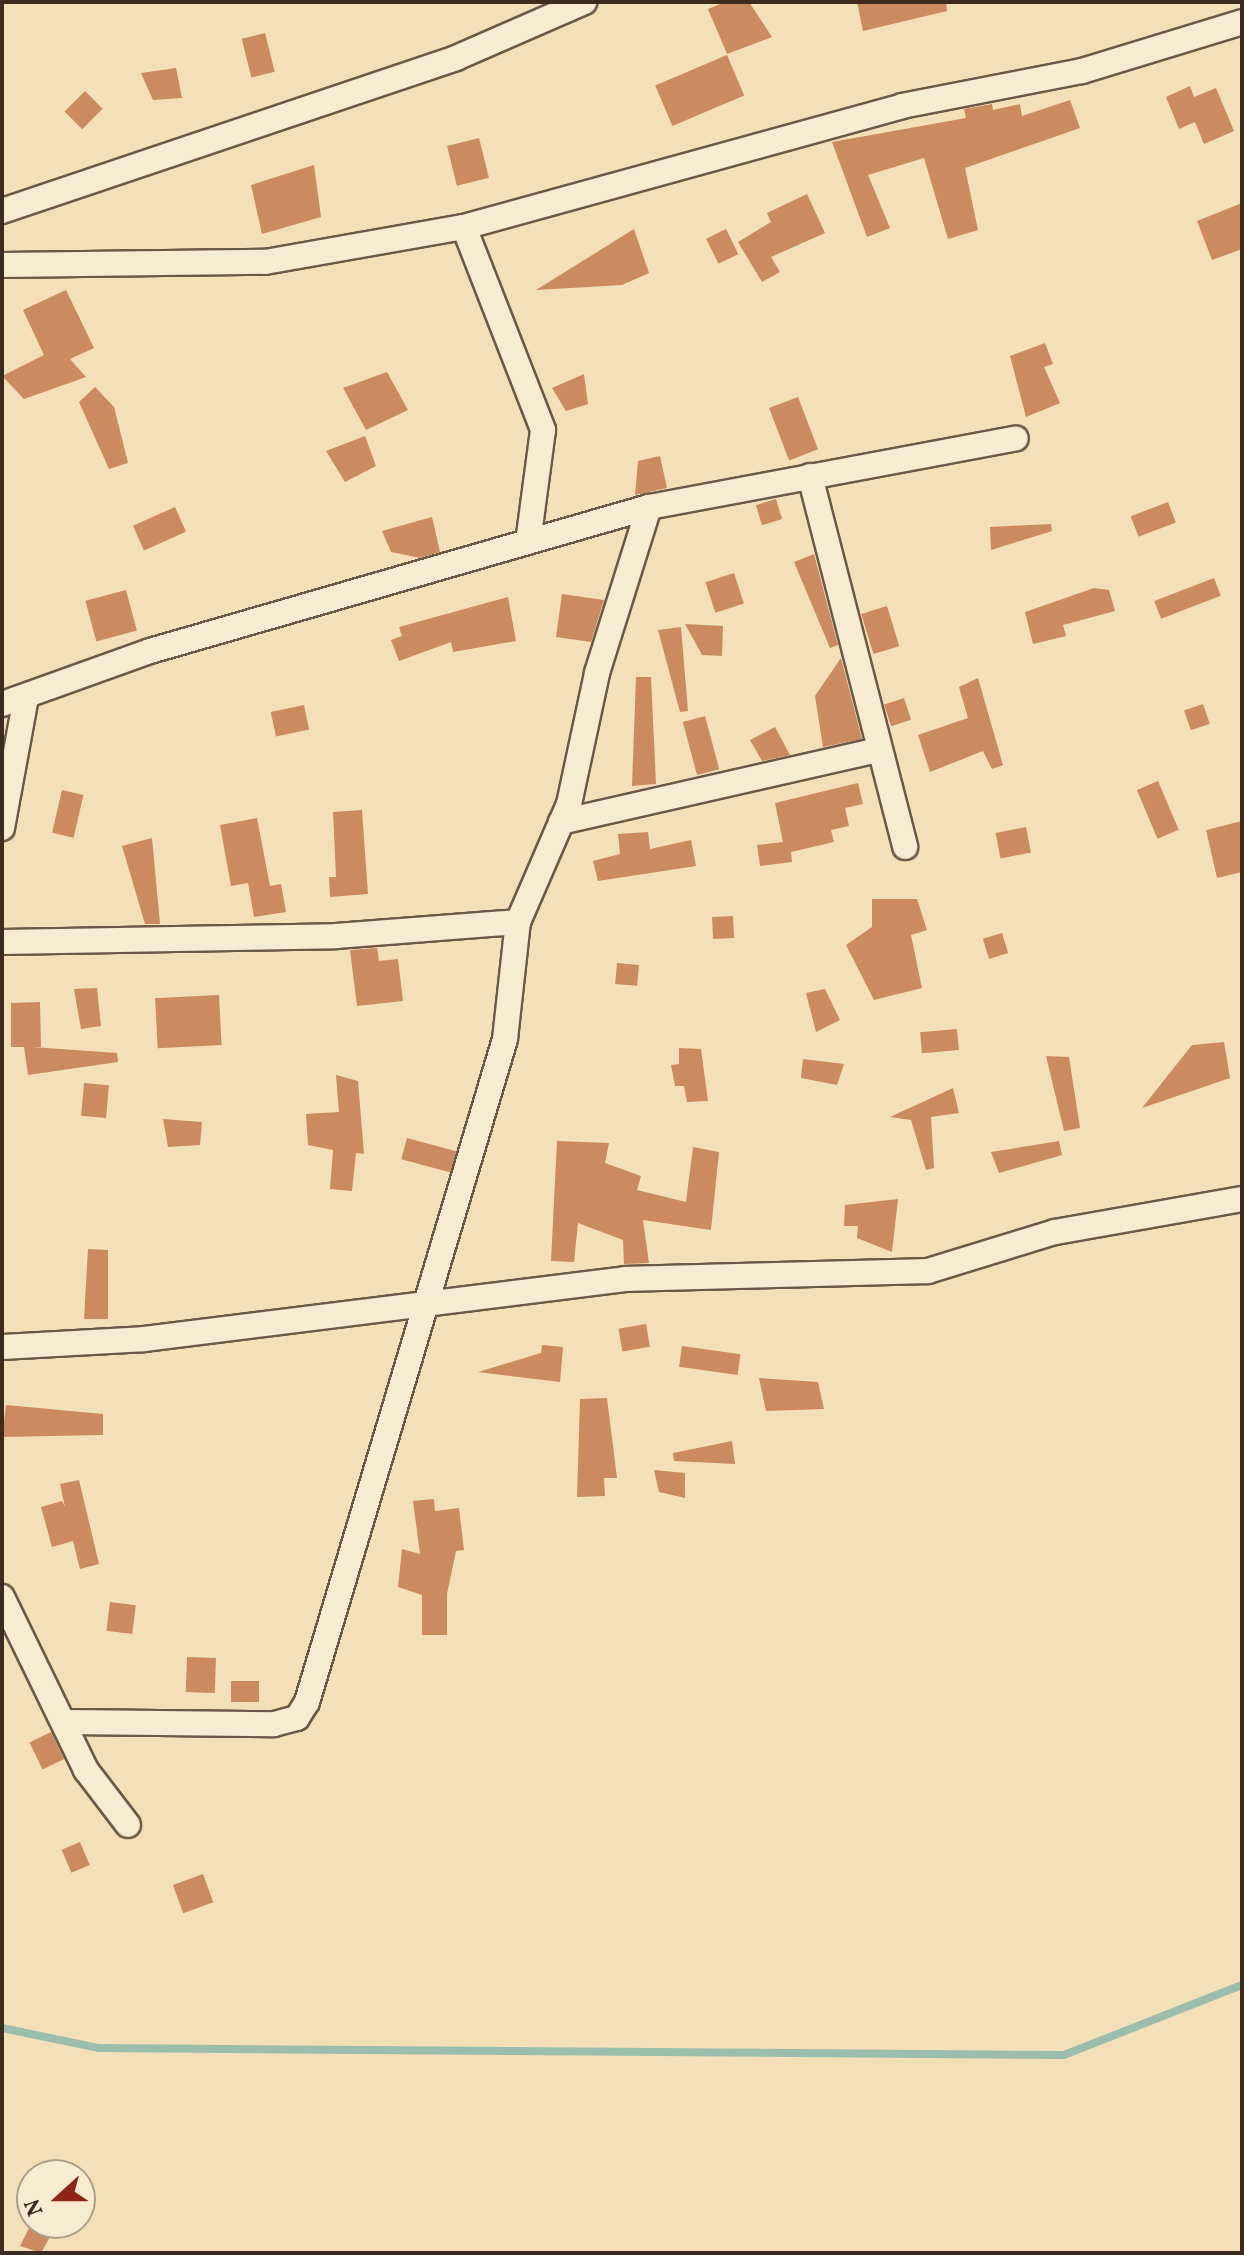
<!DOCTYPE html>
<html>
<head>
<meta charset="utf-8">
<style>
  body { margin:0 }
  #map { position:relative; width:1244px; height:2255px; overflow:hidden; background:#f3e0b8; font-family:Vollkorn,serif }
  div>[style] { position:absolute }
  .stream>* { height:8px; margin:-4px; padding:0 4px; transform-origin:4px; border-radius:4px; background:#9bbdac }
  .building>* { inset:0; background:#cc8a60; transform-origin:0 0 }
  .roads { filter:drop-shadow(2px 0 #6b5846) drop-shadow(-2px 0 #6b5846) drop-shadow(0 2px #6b5846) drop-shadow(0 -2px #6b5846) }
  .street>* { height:24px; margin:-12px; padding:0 12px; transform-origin:12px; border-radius:12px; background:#f7ebd1 }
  span { translate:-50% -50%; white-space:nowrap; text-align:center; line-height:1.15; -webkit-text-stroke:7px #f7ebd1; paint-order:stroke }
  .frame { position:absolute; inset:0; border:4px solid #3e2b20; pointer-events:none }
  .north { position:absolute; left:16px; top:2159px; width:80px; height:80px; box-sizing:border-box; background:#f7ebd1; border:2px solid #ad9e8a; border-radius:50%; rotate:249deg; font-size:22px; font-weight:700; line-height:32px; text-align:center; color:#3e2b20 }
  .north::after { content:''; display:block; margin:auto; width:28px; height:36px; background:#8f2418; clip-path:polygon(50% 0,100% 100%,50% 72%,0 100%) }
</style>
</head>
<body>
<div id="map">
  <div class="stream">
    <div style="left:2px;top:2028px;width:99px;rotate:11.7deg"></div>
    <div style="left:99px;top:2048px;width:965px;rotate:0.42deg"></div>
    <div style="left:1064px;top:2055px;width:191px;rotate:-21.5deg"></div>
  </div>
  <div class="building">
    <div style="clip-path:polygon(725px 2px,749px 2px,772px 37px,727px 54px,708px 9px)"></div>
    <div style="clip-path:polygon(857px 2px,946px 2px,947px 11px,863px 31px)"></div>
    <div style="left:265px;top:33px;width:40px;height:24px;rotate:76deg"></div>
    <div style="left:727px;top:55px;width:44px;height:78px;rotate:67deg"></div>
    <div style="clip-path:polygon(176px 68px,182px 98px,153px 100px,141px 73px)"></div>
    <div style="clip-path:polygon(1190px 86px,1194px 97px,1216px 88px,1234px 131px,1204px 144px,1195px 122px,1179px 129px,1166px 97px)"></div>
    <div style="left:85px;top:91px;width:25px;height:29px;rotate:45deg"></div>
    <div style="clip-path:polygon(1070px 100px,1080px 128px,965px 168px,978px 230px,948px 239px,924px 158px,868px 175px,890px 228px,867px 237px,832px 142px,966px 118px,964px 109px,992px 104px,993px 110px,1020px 104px,1022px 116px)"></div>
    <div style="left:479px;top:138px;width:41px;height:33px;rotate:76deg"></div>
    <div style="clip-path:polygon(314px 165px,321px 217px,262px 234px,251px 185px)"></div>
    <div style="clip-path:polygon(807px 194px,825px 233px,771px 257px,780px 272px,762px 282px,738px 242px,771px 222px,767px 213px)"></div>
    <div style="clip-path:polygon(1242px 203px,1242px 249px,1212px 260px,1197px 221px)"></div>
    <div style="clip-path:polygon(634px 229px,649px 273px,622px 285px,536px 290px)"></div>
    <div style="left:726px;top:229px;width:28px;height:22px;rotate:64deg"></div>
    <div style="clip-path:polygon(66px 290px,94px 348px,70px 359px,86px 377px,24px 399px,2px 376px,44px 355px,23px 310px)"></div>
    <div style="clip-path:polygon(1045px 343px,1053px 364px,1044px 367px,1060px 403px,1026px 417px,1010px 356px)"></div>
    <div style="clip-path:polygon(387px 372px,408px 410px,366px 430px,343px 388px)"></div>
    <div style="clip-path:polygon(584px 374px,588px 404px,566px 411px,552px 388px)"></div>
    <div style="clip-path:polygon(95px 387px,114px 407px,128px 463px,109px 469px,79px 402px)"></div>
    <div style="left:798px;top:397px;width:56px;height:31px;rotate:69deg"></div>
    <div style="clip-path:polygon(365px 436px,376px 466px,345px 482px,326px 451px)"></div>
    <div style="clip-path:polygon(660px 456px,667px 488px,635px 495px,638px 461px)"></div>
    <div style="left:776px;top:499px;width:21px;height:21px;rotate:73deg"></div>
    <div style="left:1168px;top:502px;width:22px;height:40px;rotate:69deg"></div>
    <div style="left:175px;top:507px;width:27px;height:46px;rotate:66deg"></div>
    <div style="clip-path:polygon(432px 517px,440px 552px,420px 558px,391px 552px,382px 531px)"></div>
    <div style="clip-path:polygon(1051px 524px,1052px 531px,991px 550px,990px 527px)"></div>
    <div style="clip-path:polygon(814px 554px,838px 645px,830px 648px,794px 562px)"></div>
    <div style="left:734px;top:573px;width:32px;height:30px;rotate:72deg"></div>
    <div style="left:1214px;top:578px;width:19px;height:64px;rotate:69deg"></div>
    <div style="clip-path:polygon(1094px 588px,1109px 590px,1115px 611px,1063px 625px,1066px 636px,1033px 644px,1025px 612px)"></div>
    <div style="left:126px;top:590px;width:42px;height:42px;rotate:75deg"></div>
    <div style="clip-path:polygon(562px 594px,604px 600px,591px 642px,556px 637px)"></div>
    <div style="clip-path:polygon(508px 597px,516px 641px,453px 652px,451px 642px,399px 661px,391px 640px,402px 636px,399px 627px)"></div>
    <div style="left:887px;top:606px;width:42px;height:27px;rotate:73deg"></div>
    <div style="clip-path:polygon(685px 624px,723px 626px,722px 656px,702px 655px)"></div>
    <div style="clip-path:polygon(681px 627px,688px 711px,680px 712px,658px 630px)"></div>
    <div style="clip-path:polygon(841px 658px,862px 739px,823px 747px,815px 696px)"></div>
    <div style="clip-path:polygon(636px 677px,651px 677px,656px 784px,632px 786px)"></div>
    <div style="clip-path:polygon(978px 678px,1003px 765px,992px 769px,983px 751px,930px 772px,918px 735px,968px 718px,959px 687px)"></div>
    <div style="left:904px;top:698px;width:23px;height:21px;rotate:72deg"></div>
    <div style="left:1203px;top:704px;width:21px;height:20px;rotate:71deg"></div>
    <div style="left:304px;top:705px;width:25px;height:34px;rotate:78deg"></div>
    <div style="left:705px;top:716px;width:55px;height:23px;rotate:75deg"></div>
    <div style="clip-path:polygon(775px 727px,790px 755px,762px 761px,750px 740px)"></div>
    <div style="left:1158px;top:781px;width:53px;height:23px;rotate:67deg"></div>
    <div style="clip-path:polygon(858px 783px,863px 804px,845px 808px,849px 826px,831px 830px,834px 842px,791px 852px,792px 862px,760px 866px,757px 845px,783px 842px,775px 803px)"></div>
    <div style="left:62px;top:790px;width:22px;height:44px;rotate:13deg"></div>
    <div style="clip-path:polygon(362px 810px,368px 894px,330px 897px,329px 877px,336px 877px,333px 812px)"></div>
    <div style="clip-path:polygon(257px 818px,270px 886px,281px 884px,286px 912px,254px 917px,248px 883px,231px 886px,220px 825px)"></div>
    <div style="clip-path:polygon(1242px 821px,1242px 872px,1217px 878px,1206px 830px)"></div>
    <div style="left:1026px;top:827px;width:26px;height:31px;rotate:79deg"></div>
    <div style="clip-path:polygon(648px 832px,650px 849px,691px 840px,696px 866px,598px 881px,593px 861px,620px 854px,618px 834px)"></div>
    <div style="clip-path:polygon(152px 838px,160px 924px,145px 924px,122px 846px)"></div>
    <div style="clip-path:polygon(872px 899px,917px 899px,927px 930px,911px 935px,922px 988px,874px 1000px,846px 945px,872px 927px)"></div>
    <div style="left:733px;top:916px;width:22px;height:21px;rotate:87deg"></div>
    <div style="left:1002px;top:933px;width:21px;height:20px;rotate:73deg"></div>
    <div style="clip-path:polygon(377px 948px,379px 961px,398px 959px,403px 1001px,357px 1006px,350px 950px)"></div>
    <div style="left:617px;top:963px;width:22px;height:21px;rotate:5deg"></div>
    <div style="clip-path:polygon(97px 988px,101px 1026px,81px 1029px,74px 989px)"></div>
    <div style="clip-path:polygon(825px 989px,840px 1020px,816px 1032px,806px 993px)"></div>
    <div style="left:219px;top:995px;width:50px;height:64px;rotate:87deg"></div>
    <div style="clip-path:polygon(40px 1002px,41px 1047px,33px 1047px,117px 1053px,118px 1062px,28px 1075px,24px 1047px,11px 1047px,11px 1003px)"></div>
    <div style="left:957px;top:1029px;width:21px;height:37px;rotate:85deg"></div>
    <div style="clip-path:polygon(1224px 1042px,1230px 1078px,1142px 1108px,1192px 1045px)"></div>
    <div style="clip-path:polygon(679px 1048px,701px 1049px,708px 1101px,687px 1102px,684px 1086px,675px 1086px,671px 1065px,679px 1064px)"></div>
    <div style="clip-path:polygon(1046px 1056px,1069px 1057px,1080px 1128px,1064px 1131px)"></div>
    <div style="clip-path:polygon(803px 1059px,844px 1064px,837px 1085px,801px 1078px)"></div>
    <div style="clip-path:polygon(336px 1075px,358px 1081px,364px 1154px,356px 1153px,352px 1191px,330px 1189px,333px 1150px,308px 1145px,306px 1114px,339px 1112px)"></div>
    <div style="left:84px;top:1083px;width:25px;height:33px;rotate:5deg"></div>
    <div style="clip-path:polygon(953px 1088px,959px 1113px,931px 1117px,934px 1168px,926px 1170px,911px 1120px,890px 1117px)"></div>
    <div style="clip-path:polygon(163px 1119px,202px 1122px,200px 1145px,168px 1147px)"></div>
    <div style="left:407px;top:1138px;width:51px;height:22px;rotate:15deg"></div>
    <div style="clip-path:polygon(557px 1141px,609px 1143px,605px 1163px,641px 1176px,637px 1190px,686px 1202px,693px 1147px,719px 1152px,711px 1230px,643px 1220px,649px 1263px,624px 1264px,623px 1240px,578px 1223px,574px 1262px,551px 1261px)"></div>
    <div style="clip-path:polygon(1059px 1141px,1062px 1155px,999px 1173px,991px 1152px)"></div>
    <div style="clip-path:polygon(898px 1199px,892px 1252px,857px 1238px,858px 1226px,844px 1226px,845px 1205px)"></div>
    <div style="clip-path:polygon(88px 1249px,108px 1250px,108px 1319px,84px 1319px)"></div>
    <div style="left:646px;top:1324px;width:23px;height:28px;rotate:80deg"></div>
    <div style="clip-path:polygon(542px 1345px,563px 1347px,560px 1382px,478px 1372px,541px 1353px)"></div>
    <div style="left:682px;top:1346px;width:59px;height:21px;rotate:8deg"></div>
    <div style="clip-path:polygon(759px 1378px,818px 1382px,824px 1409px,766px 1411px)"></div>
    <div style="clip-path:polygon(607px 1398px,617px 1478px,604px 1478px,605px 1496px,577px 1497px,580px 1399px)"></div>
    <div style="clip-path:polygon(6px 1405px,103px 1414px,103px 1435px,2px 1437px)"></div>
    <div style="clip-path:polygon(732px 1441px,735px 1464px,674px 1461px,673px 1453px)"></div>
    <div style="clip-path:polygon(654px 1470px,685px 1473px,685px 1498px,659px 1492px)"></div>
    <div style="clip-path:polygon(79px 1480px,99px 1564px,80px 1569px,73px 1541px,52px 1547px,41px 1507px,62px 1501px,65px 1507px,60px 1484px)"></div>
    <div style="clip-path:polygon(434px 1499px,435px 1511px,459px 1508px,464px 1550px,456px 1551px,447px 1594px,447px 1635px,422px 1635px,422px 1595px,398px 1587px,402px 1549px,420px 1554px,413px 1501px)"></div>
    <div style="left:110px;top:1602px;width:26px;height:29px;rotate:7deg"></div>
    <div style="left:187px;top:1657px;width:29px;height:35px;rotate:2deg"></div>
    <div style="left:231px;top:1681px;width:28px;height:21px"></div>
    <div style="left:51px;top:1732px;width:30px;height:24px;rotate:64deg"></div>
    <div style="left:80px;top:1842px;width:25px;height:20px;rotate:67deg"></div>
    <div style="left:203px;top:1874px;width:30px;height:32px;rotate:70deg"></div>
    <div style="clip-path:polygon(31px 2224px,52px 2233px,41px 2253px,20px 2246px)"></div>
  </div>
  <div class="roads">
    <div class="street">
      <div style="left:2px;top:211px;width:479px;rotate:-18.6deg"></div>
      <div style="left:456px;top:58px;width:140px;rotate:-23.6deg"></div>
      <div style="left:464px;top:227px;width:218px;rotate:68.7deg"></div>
      <div style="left:543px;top:430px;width:113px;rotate:97.6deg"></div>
      <div style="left:2px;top:265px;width:263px;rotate:-0.7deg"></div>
      <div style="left:265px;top:262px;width:202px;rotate:-10deg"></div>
      <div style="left:464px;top:227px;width:454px;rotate:-15.4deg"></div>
      <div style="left:902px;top:106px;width:183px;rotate:-11deg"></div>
      <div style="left:1082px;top:71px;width:167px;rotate:-17deg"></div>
      <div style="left:810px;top:476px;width:383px;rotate:75.6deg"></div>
      <div style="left:2px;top:704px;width:157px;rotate:-19.7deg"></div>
      <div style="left:150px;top:651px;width:519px;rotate:-16.1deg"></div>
      <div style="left:649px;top:507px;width:373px;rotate:-10.6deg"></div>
      <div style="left:561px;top:822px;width:326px;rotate:-12.8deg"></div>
      <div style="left:2px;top:828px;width:133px;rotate:-79.6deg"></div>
      <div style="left:2px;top:942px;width:334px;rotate:-1deg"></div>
      <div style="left:336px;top:936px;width:183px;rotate:-4.4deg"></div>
      <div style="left:2px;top:1347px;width:142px;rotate:-3.2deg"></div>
      <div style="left:144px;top:1339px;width:485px;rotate:-7.1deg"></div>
      <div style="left:625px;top:1279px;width:303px;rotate:-1.5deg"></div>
      <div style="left:928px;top:1271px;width:133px;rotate:-17.1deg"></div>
      <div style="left:1055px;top:1232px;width:190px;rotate:-10deg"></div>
      <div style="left:2px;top:1597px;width:192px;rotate:64.1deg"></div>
      <div style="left:86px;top:1770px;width:69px;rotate:52.6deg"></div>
      <div style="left:67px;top:1722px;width:207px;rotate:0.6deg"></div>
      <div style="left:274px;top:1724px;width:24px;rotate:-15deg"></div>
      <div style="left:297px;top:1718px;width:19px;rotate:-58deg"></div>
      <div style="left:307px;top:1702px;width:692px;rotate:-73.37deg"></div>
      <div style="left:505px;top:1039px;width:118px;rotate:-83.7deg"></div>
      <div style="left:518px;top:922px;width:129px;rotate:-66.6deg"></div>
      <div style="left:569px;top:804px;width:134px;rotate:-77.9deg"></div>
      <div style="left:597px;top:673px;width:174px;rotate:-72.6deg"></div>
    </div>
  </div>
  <div class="frame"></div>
  <div class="north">N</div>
</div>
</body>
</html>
